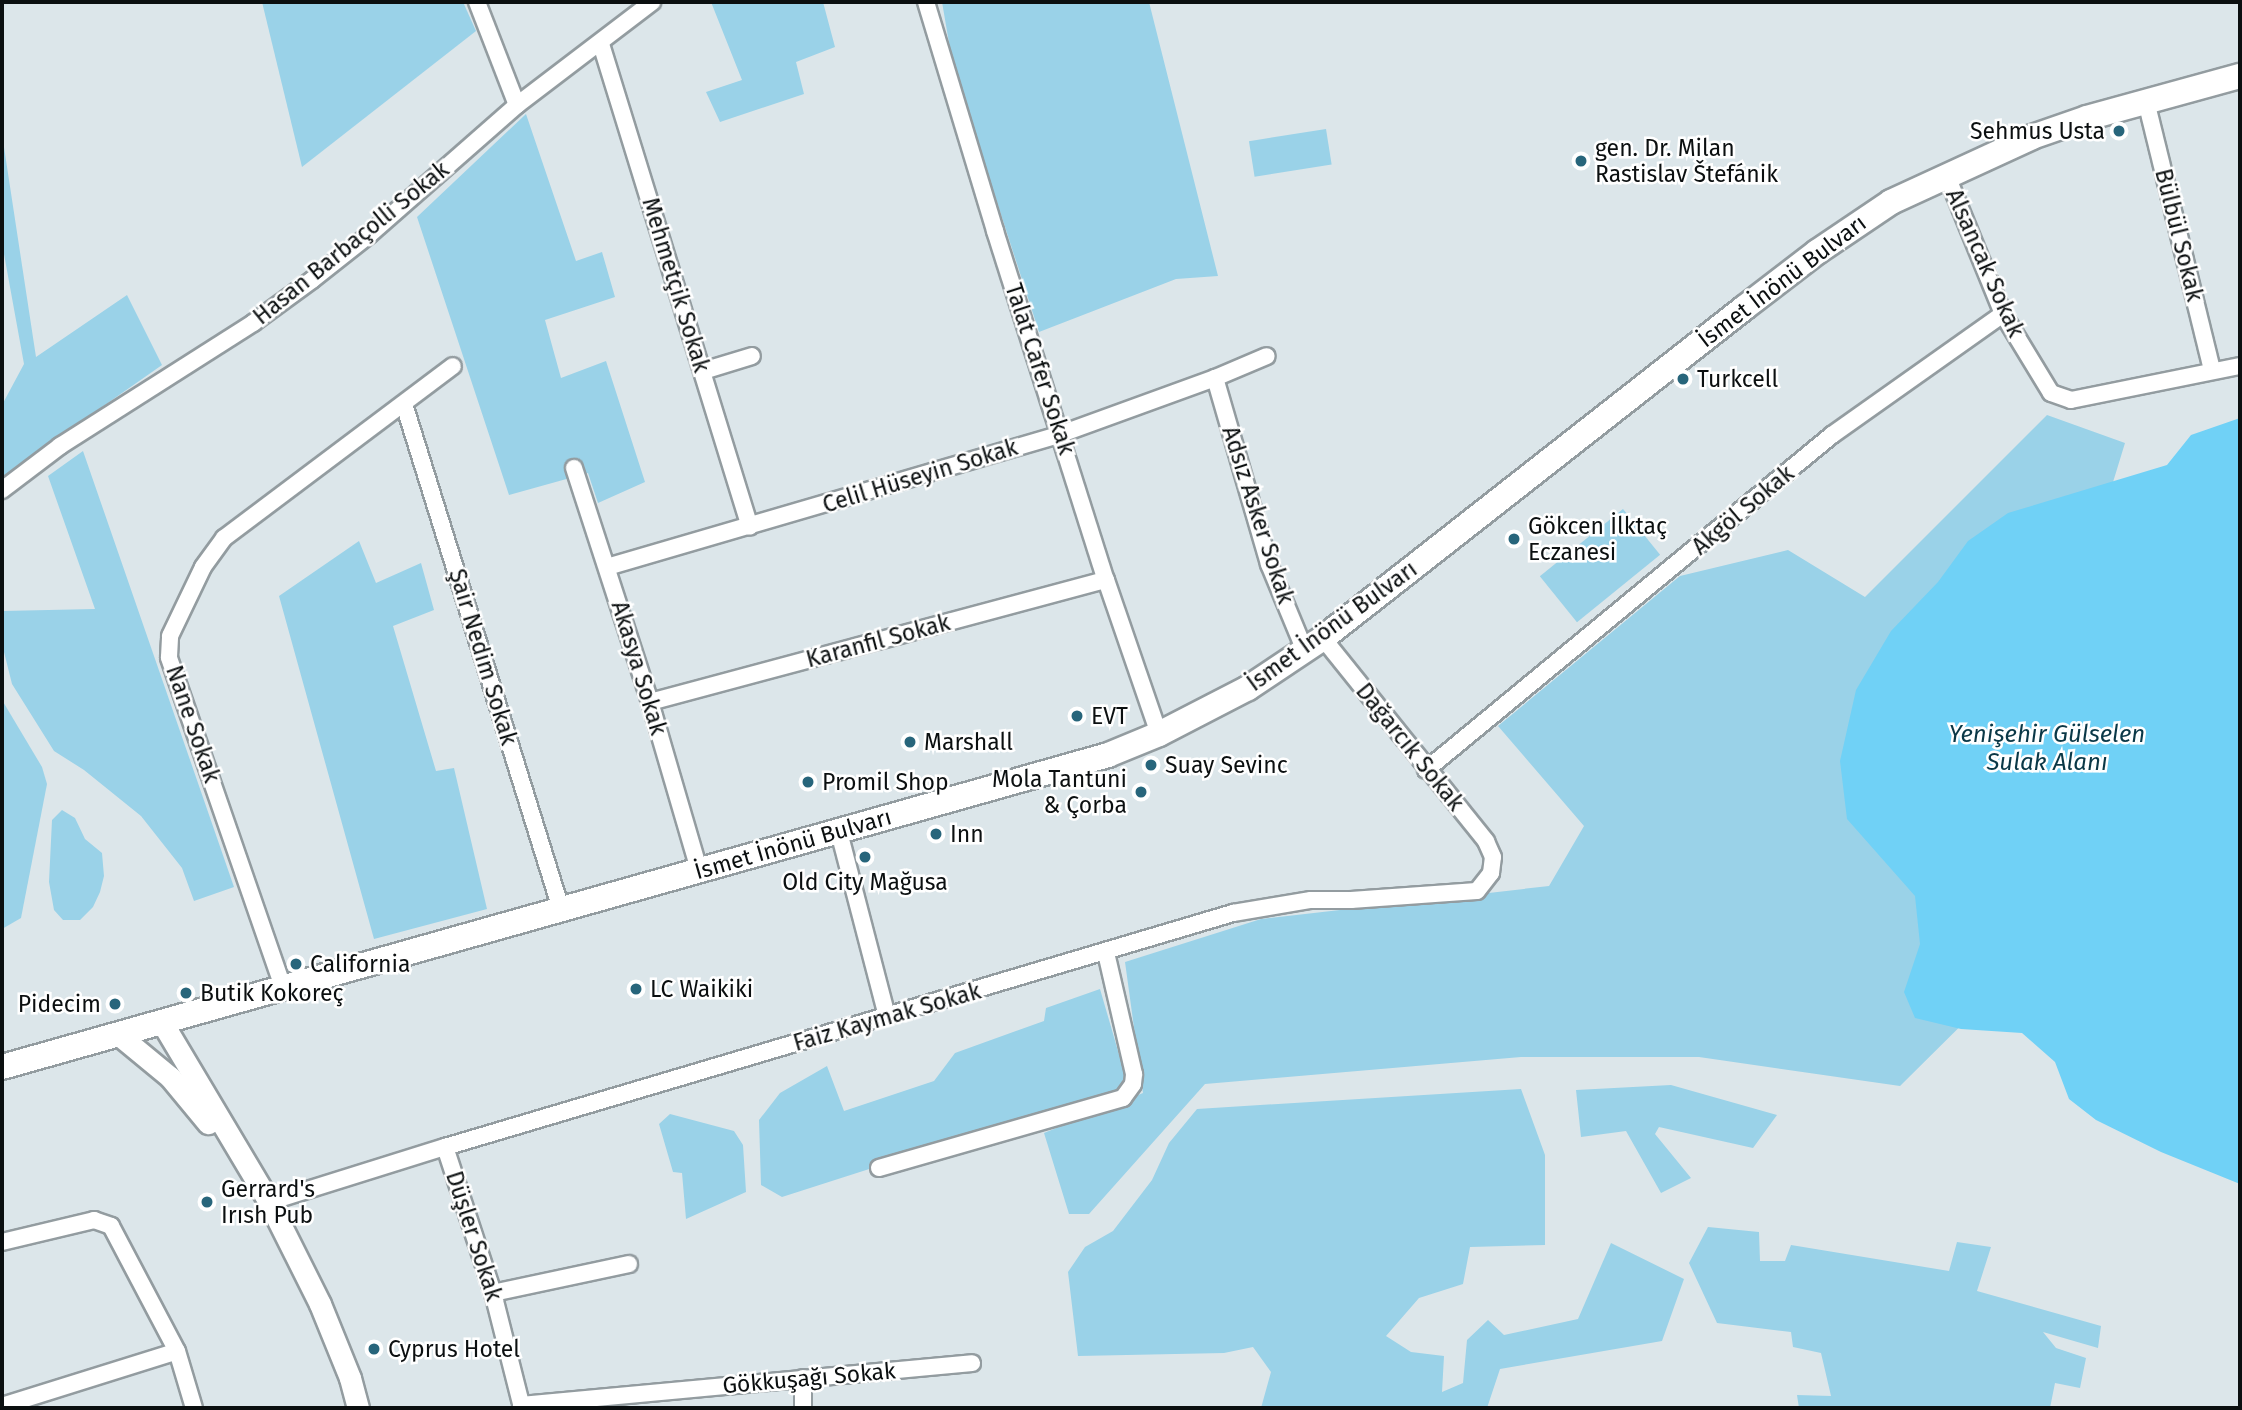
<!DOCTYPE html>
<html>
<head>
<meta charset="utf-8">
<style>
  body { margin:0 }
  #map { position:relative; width:2242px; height:1410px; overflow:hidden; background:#dce6ea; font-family:"Fira Sans",sans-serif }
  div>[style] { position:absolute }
  .green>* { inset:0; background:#9ad2e8; transform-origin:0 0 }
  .water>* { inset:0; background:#70d1f6 }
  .roads { filter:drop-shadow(2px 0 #939ca0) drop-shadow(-2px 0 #939ca0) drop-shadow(0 2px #939ca0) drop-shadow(0 -2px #939ca0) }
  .street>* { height:16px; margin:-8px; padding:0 8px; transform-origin:8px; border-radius:8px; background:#fff }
  .secondary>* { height:21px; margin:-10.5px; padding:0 10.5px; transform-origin:10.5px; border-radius:10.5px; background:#fff }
  .primary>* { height:24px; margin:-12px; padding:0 12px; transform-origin:12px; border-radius:12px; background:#fff }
  .dots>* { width:19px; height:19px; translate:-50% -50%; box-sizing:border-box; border:4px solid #fff; border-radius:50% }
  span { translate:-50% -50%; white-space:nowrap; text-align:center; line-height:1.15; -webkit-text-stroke:5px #fff; paint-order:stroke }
  .poi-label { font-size:23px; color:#0b0f10 }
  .right { translate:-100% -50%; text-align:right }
  .left { translate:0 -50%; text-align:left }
  .street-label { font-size:23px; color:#0b0f10 }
  .water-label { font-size:24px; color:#0a3847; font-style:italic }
  .frame { position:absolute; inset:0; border:4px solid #0b0f10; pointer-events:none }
</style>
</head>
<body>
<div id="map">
  <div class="green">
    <div style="clip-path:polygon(262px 2px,463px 2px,476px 31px,302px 167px)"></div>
    <div style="clip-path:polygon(711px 2px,823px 2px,835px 47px,796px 62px,804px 94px,720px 122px,706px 92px,742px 80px)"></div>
    <div style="clip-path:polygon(942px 2px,1149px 2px,1218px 276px,1176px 279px,1039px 332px,953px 66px)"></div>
    <div style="clip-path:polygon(526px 114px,576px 261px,602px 252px,615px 297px,545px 320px,561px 378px,606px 361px,645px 482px,598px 503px,588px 473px,509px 495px,417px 217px)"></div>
    <div style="left:1326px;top:129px;width:36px;height:78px;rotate:81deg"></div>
    <div style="clip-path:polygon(2px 134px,36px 357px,127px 295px,162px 365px,2px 477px,2px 405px,24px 364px,2px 243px)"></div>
    <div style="clip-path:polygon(2047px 415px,2125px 443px,2106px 505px,2013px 974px,1900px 1086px,1699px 1057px,1521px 1057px,1205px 1084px,1089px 1214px,1069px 1214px,1044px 1133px,1143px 1093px,1125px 962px,1261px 919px,1549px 886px,1584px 826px,1498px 726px,1680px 576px,1788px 550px,1865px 597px)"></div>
    <div style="clip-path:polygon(83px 451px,234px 887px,194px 901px,182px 868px,141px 816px,84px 770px,54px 751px,12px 684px,2px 644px,2px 611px,95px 609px,48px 476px)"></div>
    <div style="left:1623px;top:509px;width:59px;height:107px;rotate:51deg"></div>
    <div style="clip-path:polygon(359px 541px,376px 583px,421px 563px,434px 610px,393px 626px,436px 771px,454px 768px,487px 909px,374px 939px,279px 596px)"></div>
    <div style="clip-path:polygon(2px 700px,42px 767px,47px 784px,21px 918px,2px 929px)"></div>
    <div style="clip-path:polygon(62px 810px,75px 818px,85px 839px,102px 853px,104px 876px,100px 892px,93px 907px,80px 920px,63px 920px,54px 910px,49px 882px,52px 820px)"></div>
    <div style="clip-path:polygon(1100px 989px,1125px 1075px,1119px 1089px,782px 1197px,761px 1185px,759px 1120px,780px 1093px,827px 1066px,844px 1111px,934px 1081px,955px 1053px,1044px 1021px,1046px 1008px)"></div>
    <div style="clip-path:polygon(1671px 1085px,1777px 1115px,1753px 1148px,1659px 1127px,1655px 1134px,1691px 1178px,1661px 1193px,1626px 1131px,1581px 1137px,1576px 1090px)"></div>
    <div style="clip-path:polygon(1521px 1089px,1545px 1155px,1545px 1245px,1470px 1247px,1463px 1284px,1419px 1298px,1386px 1336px,1411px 1352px,1444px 1356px,1442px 1392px,1463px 1383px,1467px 1340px,1488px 1320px,1504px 1335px,1578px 1319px,1611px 1243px,1684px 1279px,1662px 1341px,1500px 1369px,1487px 1408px,1261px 1408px,1271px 1372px,1253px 1347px,1224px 1353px,1078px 1356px,1068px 1272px,1085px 1247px,1113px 1231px,1152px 1180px,1169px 1143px,1197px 1109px)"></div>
    <div style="clip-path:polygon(670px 1114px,734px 1131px,743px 1145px,746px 1192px,686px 1219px,682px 1173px,673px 1172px,659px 1124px)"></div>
    <div style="clip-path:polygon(1708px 1227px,1759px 1232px,1760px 1261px,1785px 1261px,1791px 1245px,1949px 1271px,1957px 1242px,1991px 1247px,1977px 1291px,2101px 1326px,2098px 1348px,2043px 1332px,2056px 1348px,2086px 1358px,2080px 1388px,2055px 1383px,2050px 1408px,1799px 1408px,1797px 1395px,1831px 1396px,1821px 1353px,1793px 1347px,1791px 1332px,1717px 1323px,1689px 1263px)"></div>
  </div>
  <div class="water">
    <div style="clip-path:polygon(2240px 418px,2240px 1184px,2161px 1152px,2096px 1120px,2069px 1099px,2055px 1062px,2022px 1033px,1961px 1029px,1915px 1018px,1904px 992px,1920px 944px,1915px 896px,1847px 819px,1840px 761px,1856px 690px,1891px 631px,1938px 582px,1968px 541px,2008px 513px,2167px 465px,2191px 435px)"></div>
  </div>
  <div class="roads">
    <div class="street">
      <div style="left:477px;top:2px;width:110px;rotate:68.8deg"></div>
      <div style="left:926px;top:2px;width:239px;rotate:73.2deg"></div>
      <div style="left:995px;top:231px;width:366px;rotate:72.4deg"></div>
      <div style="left:1106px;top:580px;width:163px;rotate:71deg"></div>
      <div style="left:601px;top:44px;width:505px;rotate:72.86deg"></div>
      <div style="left:2146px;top:101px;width:276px;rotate:76.2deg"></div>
      <div style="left:1947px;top:176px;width:149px;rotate:67.9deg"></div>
      <div style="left:2003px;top:314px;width:92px;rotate:58.7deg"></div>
      <div style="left:2051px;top:393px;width:21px;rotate:19deg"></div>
      <div style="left:2071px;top:400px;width:172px;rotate:-11.4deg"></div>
      <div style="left:703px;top:371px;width:51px;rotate:-17deg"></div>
      <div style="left:1215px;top:378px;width:194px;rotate:73.8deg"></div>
      <div style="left:1269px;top:564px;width:94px;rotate:67.5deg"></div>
      <div style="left:404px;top:404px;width:529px;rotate:72.73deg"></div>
      <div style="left:574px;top:468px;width:246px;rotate:72deg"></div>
      <div style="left:650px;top:702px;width:175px;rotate:73.7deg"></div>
      <div style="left:2px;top:490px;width:73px;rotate:-37.2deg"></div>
      <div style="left:60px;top:446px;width:229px;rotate:-32.5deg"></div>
      <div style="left:253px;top:323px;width:73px;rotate:-36.1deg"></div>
      <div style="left:312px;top:280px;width:73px;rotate:-38.3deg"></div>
      <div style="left:369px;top:235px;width:197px;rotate:-41.3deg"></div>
      <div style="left:517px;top:105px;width:170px;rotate:-37.3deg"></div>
      <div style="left:607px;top:567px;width:473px;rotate:-16.3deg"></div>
      <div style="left:1061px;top:434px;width:164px;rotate:-20deg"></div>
      <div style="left:1215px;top:378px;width:56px;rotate:-22.9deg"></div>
      <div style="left:650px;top:702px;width:472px;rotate:-15deg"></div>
      <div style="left:1426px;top:770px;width:526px;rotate:-39.53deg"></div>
      <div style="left:1832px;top:435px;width:209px;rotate:-35.3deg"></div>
      <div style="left:839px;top:832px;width:190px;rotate:75.4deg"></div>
      <div style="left:284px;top:990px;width:352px;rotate:-109.1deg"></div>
      <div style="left:169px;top:657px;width:21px;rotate:-87deg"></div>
      <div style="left:170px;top:636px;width:76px;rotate:-64.4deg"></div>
      <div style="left:203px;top:567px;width:36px;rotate:-54deg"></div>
      <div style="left:224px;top:538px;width:286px;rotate:-36.9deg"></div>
      <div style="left:445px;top:1147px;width:154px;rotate:71.8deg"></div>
      <div style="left:493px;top:1293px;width:119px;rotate:75.8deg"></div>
      <div style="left:879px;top:1168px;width:254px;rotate:-16deg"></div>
      <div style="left:1123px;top:1098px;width:17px;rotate:-54deg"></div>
      <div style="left:1133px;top:1084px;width:10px;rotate:-84deg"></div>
      <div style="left:1134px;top:1074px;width:124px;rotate:-103deg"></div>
      <div style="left:269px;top:1202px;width:184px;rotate:-17.4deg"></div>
      <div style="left:445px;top:1147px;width:822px;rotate:-16.54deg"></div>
      <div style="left:1233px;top:913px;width:79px;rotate:-9.5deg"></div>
      <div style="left:1311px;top:900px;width:40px"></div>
      <div style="left:1351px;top:900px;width:126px;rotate:-4.1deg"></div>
      <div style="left:1477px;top:891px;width:23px;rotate:-52deg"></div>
      <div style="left:1491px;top:873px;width:16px;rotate:-83deg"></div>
      <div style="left:1493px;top:857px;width:17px;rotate:-114deg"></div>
      <div style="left:1486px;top:841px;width:260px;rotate:-128.8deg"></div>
      <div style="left:2px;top:1242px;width:95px;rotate:-13.4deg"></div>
      <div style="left:94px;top:1220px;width:18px;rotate:19deg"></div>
      <div style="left:111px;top:1226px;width:141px;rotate:62.2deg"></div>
      <div style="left:177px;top:1351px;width:59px;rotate:73.4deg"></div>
      <div style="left:493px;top:1293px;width:139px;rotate:-12deg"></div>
      <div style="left:803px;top:1378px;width:30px;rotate:90deg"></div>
      <div style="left:521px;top:1405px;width:453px;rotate:-5.3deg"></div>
      <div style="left:2px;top:1406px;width:183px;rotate:-17.4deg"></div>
    </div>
    <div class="secondary">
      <div style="left:163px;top:1024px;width:207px;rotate:59.2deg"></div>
      <div style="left:269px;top:1202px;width:114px;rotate:63.4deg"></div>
      <div style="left:320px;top:1304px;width:80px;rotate:67.9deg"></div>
      <div style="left:350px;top:1378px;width:31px;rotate:75deg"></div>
      <div style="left:119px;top:1035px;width:66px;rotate:39.5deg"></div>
      <div style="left:170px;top:1077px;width:60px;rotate:50.4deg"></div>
    </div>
    <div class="primary">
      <div style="left:2px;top:1067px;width:1149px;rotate:-15.75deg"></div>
      <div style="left:1108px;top:755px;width:55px;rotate:-22.4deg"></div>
      <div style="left:1159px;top:734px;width:100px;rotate:-27.3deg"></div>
      <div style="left:1248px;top:688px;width:90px;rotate:-33.7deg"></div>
      <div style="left:1323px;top:638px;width:535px;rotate:-38.09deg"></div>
      <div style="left:1744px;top:308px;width:92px;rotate:-37.5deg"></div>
      <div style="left:1817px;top:252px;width:89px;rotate:-34deg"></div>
      <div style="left:1891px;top:202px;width:155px;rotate:-24.7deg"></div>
      <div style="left:2032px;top:137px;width:58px;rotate:-19.1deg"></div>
      <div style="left:2087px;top:118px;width:159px;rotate:-15.4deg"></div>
    </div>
  </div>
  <div class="dots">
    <div style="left:2119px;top:131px;background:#27657b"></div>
    <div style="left:1581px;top:161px;background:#27657b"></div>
    <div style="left:1683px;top:379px;background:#27657b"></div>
    <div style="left:1514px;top:539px;background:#27657b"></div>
    <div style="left:1077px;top:716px;background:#27657b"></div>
    <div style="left:910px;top:742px;background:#27657b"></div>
    <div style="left:1151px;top:765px;background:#27657b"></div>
    <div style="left:808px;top:782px;background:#27657b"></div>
    <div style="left:1141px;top:792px;background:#27657b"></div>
    <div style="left:936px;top:834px;background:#27657b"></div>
    <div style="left:865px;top:857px;background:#27657b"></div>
    <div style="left:296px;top:964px;background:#27657b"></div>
    <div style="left:636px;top:989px;background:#27657b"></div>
    <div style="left:186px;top:993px;background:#27657b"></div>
    <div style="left:115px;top:1004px;background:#27657b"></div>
    <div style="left:207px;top:1202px;background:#27657b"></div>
    <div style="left:374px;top:1349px;background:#27657b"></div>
  </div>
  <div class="poi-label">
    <span class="right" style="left:2105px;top:131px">Sehmus Usta</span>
    <span class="left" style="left:1595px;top:161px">gen. Dr. Milan<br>Rastislav Štefánik</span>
    <span class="left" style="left:1697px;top:379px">Turkcell</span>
    <span class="left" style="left:1528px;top:539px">Gökcen İlktaç<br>Eczanesi</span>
    <span class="left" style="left:1091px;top:716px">EVT</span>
    <span class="left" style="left:924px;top:742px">Marshall</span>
    <span class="left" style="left:1165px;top:765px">Suay Sevinc</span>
    <span class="right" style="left:1127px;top:792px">Mola Tantuni<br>&amp; Çorba</span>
    <span class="left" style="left:822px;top:782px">Promil Shop</span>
    <span class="left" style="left:950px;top:834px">Inn</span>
    <span style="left:865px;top:882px">Old City Mağusa</span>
    <span class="left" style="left:310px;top:964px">California</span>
    <span class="left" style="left:650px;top:989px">LC Waikiki</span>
    <span class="left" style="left:200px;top:993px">Butik Kokoreç</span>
    <span class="right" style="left:101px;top:1004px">Pidecim</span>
    <span class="left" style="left:221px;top:1202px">Gerrard's<br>Irısh Pub</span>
    <span class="left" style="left:388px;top:1349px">Cyprus Hotel</span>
  </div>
  <div class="street-label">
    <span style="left:2179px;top:235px;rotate:76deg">Bülbül Sokak</span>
    <span style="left:351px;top:243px;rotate:-39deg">Hasan Barbaçolli Sokak</span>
    <span style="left:1985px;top:263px;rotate:66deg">Alsancak Sokak</span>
    <span style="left:1782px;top:281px;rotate:-37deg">İsmet İnönü Bulvarı</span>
    <span style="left:676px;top:285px;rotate:73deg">Mehmetçik Sokak</span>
    <span style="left:1040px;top:369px;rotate:72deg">Talat Cafer Sokak</span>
    <span style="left:920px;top:476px;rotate:-17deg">Celil Hüseyin Sokak</span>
    <span style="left:1743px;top:510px;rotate:-40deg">Akgöl Sokak</span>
    <span style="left:1258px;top:515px;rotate:72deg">Adsız Asker Sokak</span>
    <span style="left:1332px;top:626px;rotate:-36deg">İsmet İnönü Bulvarı</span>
    <span style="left:878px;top:641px;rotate:-15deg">Karanfil Sokak</span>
    <span style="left:483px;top:657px;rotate:73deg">Şair Nedim Sokak</span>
    <span style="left:639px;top:668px;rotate:73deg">Akasya Sokak</span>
    <span style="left:193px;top:724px;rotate:71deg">Nane Sokak</span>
    <span style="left:1410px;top:747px;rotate:51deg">Dağarcık Sokak</span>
    <span style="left:793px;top:844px;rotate:-16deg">İsmet İnönü Bulvarı</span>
    <span style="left:887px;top:1017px;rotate:-16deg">Faiz Kaymak Sokak</span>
    <span style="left:474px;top:1236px;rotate:72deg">Düşler Sokak</span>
    <span style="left:809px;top:1378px;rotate:-5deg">Gökkuşağı Sokak</span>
  </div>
  <div class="water-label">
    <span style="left:2047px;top:749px">Yenişehir Gülselen<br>Sulak Alanı</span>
  </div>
  <div class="frame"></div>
</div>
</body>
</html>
